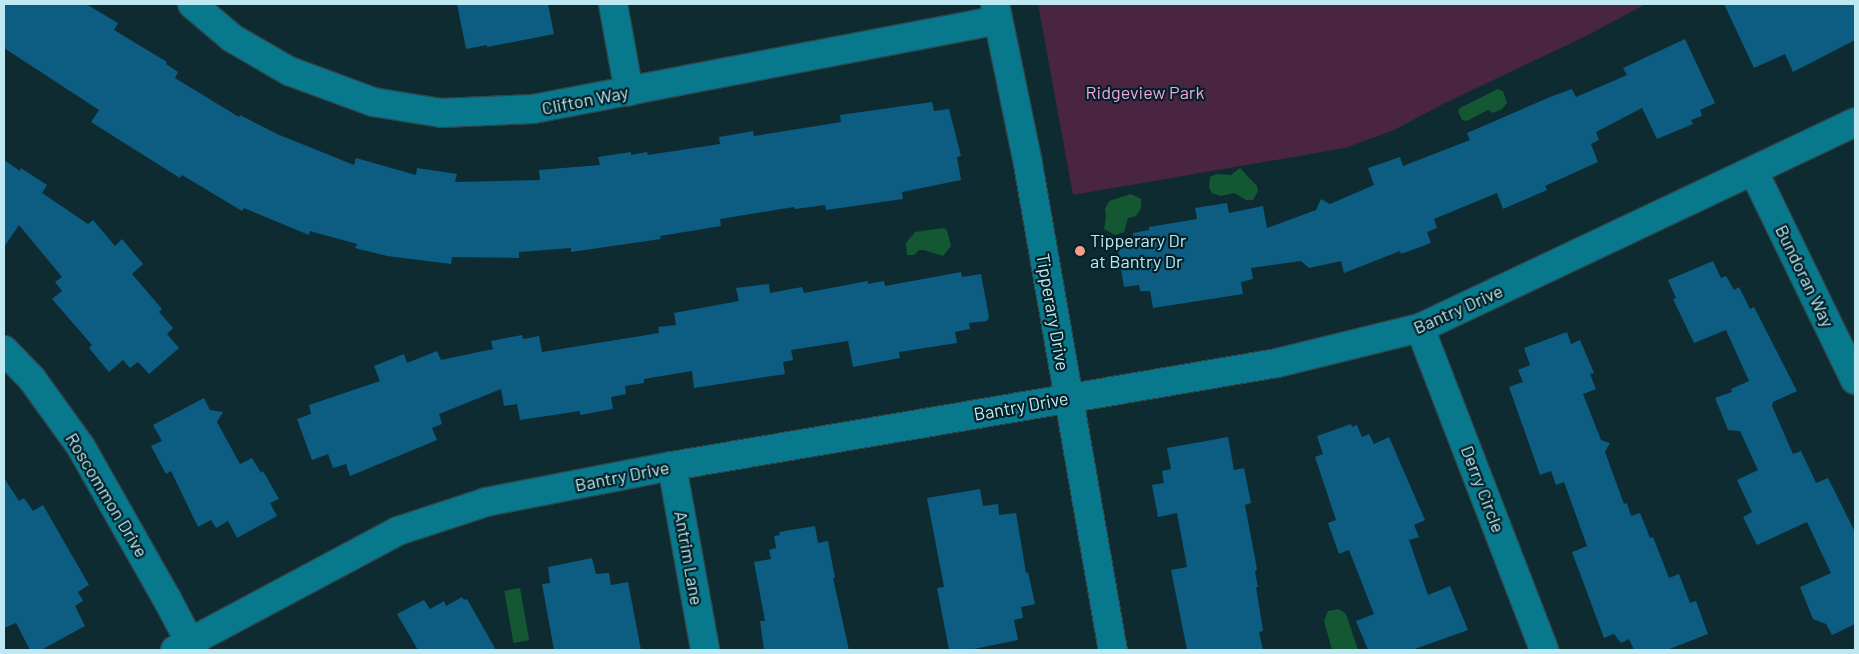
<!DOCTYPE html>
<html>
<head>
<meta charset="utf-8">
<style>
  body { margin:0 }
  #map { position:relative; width:1859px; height:654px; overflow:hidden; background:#0e2b32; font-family:Barlow,sans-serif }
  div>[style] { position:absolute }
  .green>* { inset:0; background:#492541 }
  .water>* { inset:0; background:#135833; transform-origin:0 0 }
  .building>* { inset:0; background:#0c5d81 }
  .roads { filter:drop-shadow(1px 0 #2e464d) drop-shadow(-1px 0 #2e464d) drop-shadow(0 1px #2e464d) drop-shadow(0 -1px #2e464d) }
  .street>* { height:28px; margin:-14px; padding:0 14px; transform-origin:14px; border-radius:14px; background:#08788c }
  .dots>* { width:14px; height:14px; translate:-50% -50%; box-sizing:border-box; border:2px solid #042128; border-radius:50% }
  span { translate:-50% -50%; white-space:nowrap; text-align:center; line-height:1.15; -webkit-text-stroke:4.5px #042128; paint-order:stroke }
  .park-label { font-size:18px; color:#f2a3e0 }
  .street-label { font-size:18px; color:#bee8f2 }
  .poi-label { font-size:18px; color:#bee8f2 }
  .left { translate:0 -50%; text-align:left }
  .frame { position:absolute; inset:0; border:5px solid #bee8f2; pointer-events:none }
</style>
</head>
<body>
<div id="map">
  <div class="green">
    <div style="clip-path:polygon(1038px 4px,1646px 4px,1586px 36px,1441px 105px,1394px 130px,1345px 148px,1073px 195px)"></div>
  </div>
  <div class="water">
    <div style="clip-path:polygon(1498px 89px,1503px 91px,1507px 103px,1502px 109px,1493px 113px,1488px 110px,1467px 121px,1462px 120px,1458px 111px,1460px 108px)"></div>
    <div style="clip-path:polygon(1240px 168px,1257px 186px,1258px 191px,1253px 200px,1246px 200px,1234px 193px,1221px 196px,1212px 193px,1209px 188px,1210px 177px,1217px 174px,1231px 175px)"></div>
    <div style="clip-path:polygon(1131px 194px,1141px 199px,1141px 208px,1136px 216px,1128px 218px,1124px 232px,1115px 235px,1104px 229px,1106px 218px,1105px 209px,1109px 201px)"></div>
    <div style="clip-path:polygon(943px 228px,947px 230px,951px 246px,943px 256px,924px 250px,919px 250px,914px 255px,907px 255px,906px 243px,915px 232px)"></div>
    <div style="left:520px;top:588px;width:53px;height:16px;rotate:80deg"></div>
    <div style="clip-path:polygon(1339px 609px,1346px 614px,1358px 650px,1332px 650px,1324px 621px,1328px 611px)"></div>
  </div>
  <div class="building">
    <div style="clip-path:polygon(4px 4px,86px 4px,118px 23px,114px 30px,167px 62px,166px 64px,178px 72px,175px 78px,239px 117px,240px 115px,277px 134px,354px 165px,356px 158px,416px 175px,417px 168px,457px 174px,455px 182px,540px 180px,539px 170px,600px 165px,598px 157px,631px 152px,631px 155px,647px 152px,648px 155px,720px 144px,719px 137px,753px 131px,754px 136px,841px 122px,840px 115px,932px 102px,934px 111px,949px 109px,961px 156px,957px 157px,961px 180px,902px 192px,903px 199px,826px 210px,825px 205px,795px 209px,794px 207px,720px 219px,721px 226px,660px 236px,661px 239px,571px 252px,571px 248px,519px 252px,519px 258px,452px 257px,451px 264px,387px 256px,355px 248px,357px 244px,310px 231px,309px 235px,244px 208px,242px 211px,182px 175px,180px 178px,91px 122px,99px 110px,4px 48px)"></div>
    <div style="clip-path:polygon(457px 4px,548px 4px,554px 34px,487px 47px,487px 45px,466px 49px)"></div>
    <div style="clip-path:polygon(1724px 4px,1855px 4px,1855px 40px,1793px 72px,1785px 54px,1754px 68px)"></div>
    <div style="clip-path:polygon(1685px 39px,1715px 103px,1700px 110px,1702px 116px,1691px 120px,1693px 124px,1657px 139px,1642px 108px,1596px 132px,1599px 140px,1591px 144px,1598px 162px,1545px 186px,1547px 190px,1503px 209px,1497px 193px,1434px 219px,1437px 228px,1427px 232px,1431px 243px,1401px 254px,1400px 251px,1344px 273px,1341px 261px,1309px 268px,1301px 261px,1251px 268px,1253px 279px,1241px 282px,1243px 294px,1153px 308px,1150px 291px,1140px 291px,1139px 285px,1124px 287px,1117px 245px,1134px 242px,1133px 233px,1149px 230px,1149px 227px,1197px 219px,1195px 208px,1227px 203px,1229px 213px,1263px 206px,1267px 228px,1316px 210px,1321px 199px,1330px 204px,1374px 185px,1368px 168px,1400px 157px,1403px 166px,1470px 140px,1467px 133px,1550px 97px,1572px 89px,1576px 97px,1627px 75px,1623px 68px)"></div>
    <div style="clip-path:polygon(4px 160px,20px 171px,21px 168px,47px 185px,42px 193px,88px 224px,93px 220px,115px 246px,122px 239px,143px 264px,132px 274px,162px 309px,159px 312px,173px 328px,167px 334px,179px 348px,149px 374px,138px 362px,130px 368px,123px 360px,109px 372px,89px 348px,92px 345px,52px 299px,62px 291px,55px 282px,62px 277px,19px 225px,4px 247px)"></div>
    <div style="clip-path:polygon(1713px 261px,1721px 278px,1726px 276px,1734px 290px,1739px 287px,1750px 309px,1754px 307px,1797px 391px,1773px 402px,1772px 406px,1793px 454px,1801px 451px,1816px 483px,1828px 478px,1855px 532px,1855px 624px,1832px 635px,1826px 624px,1813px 619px,1800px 587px,1831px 573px,1807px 522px,1757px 545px,1743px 517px,1752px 512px,1737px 480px,1758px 470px,1740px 431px,1728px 430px,1715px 398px,1732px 392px,1731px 389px,1749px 381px,1726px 330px,1694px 343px,1673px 299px,1676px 298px,1668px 280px)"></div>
    <div style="clip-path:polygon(961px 272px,962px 277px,981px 274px,989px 317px,987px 321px,969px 323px,970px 329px,955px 332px,957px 343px,899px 352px,900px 358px,853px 367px,848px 341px,791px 350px,793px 360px,783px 362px,785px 374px,694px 388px,692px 371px,644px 379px,644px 383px,625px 386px,626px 394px,611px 397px,613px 409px,580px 415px,580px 411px,520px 420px,517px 404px,504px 406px,501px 389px,439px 414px,442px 424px,432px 428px,437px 440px,350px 476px,346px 464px,333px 468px,328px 454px,312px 460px,297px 419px,311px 414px,309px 405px,380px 381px,374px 366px,404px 354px,407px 363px,437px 351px,441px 360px,493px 349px,491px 341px,522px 335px,523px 339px,539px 336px,542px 352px,659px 333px,658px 327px,676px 325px,674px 313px,739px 301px,736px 288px,769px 284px,770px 293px,802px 287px,804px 293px,868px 281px,868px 284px,884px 281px,885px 286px)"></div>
    <div style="clip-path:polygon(1567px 332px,1571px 344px,1580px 340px,1594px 373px,1590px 374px,1596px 389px,1583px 394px,1601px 440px,1610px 443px,1605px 452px,1624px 504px,1627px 503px,1631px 516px,1640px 513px,1650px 538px,1653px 537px,1669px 578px,1679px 574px,1690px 603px,1696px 601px,1708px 634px,1667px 650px,1634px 650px,1629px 639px,1621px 643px,1614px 634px,1604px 638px,1572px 552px,1587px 546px,1564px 482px,1556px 485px,1551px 471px,1540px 475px,1509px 387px,1523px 382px,1518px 370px,1530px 365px,1524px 348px)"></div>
    <div style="clip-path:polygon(204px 398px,210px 410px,223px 412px,217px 422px,240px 464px,252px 458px,261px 473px,263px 471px,279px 499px,270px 503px,277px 516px,237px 538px,228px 521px,216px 528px,211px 520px,198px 527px,171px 471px,166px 474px,151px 446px,162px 441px,153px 425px)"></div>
    <div style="clip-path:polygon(1351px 424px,1352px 427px,1357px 425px,1362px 437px,1369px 434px,1374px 444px,1389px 437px,1425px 520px,1414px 525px,1419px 537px,1409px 540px,1428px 595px,1450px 586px,1468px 630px,1412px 650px,1368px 650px,1356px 621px,1374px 614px,1349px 550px,1339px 554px,1328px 523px,1336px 520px,1315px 457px,1323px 454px,1317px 436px)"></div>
    <div style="clip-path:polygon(1228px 437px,1234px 470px,1244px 468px,1251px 503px,1245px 505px,1257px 569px,1255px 572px,1258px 587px,1256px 587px,1263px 631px,1259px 632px,1263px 650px,1187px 650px,1171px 570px,1187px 567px,1177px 513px,1158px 517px,1152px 485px,1164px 483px,1162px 471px,1171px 469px,1167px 448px)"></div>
    <div style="clip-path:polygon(4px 478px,19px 501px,24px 498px,33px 511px,43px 505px,89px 585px,78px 592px,83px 601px,75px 606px,85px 626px,41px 650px,30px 650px,16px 623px,4px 628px)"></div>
    <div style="clip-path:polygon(980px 489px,983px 506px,998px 504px,999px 515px,1016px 513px,1026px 573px,1028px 572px,1035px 604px,1021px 607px,1023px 618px,1014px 620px,1018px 640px,969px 650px,949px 650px,937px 588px,944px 587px,927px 498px)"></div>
    <div style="clip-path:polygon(815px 526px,818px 543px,828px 541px,835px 578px,833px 578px,849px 650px,764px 650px,760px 621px,765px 621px,754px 562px,771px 559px,769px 550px,776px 548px,774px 536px,780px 535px,779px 532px)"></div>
    <div style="clip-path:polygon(592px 558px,596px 574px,609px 573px,611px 585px,628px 582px,641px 650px,554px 650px,542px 584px,550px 583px,548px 567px)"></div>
    <div style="clip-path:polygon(462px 597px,464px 600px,467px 599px,496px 650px,418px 650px,397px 614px,424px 600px,430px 609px,444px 601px,446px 606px)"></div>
  </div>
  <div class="roads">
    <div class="street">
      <div style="left:192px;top:4px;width:52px;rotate:40.4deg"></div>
      <div style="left:232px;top:38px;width:66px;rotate:30.1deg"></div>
      <div style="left:289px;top:71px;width:90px;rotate:20.3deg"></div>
      <div style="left:373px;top:102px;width:69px;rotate:9.2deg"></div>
      <div style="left:441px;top:113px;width:92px;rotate:-2.5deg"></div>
      <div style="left:533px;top:109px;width:473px;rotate:-10.8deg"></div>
      <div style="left:613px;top:4px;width:89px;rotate:79.7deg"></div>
      <div style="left:995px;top:4px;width:163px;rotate:78.3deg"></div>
      <div style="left:1028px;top:164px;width:493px;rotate:80.1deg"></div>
      <div style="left:1754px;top:172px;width:231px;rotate:64.1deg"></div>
      <div style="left:1420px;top:328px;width:345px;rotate:68.9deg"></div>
      <div style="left:4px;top:350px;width:40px;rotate:46deg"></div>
      <div style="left:32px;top:379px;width:84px;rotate:54.2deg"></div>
      <div style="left:81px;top:447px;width:175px;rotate:60.5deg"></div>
      <div style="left:167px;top:599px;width:58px;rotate:62.1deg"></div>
      <div style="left:672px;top:466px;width:187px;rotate:79.8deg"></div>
      <div style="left:175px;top:650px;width:253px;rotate:-28.1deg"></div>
      <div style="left:398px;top:531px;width:93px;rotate:-18.2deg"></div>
      <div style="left:486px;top:502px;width:189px;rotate:-11deg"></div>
      <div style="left:672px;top:466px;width:614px;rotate:-9.66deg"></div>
      <div style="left:1277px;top:363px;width:147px;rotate:-13.8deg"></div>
      <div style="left:1420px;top:328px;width:481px;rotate:-25.3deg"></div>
    </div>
  </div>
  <div class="dots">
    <div style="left:1080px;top:251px;background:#f49e88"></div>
  </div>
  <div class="park-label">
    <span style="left:1145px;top:92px">Ridgeview Park</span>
  </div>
  <div class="street-label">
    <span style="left:585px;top:100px;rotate:-11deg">Clifton Way</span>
    <span style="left:1805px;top:276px;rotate:64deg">Bundoran Way</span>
    <span style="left:1458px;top:309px;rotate:-24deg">Bantry Drive</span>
    <span style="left:1053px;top:312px;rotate:80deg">Tipperary Drive</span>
    <span style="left:1021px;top:406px;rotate:-10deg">Bantry Drive</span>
    <span style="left:622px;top:476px;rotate:-11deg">Bantry Drive</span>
    <span style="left:1483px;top:489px;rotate:69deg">Derry Circle</span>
    <span style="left:107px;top:495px;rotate:59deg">Roscommon Drive</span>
    <span style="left:689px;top:558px;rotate:80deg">Antrim Lane</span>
  </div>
  <div class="poi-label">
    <span class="left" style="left:1090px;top:251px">Tipperary Dr<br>at Bantry Dr</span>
  </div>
  <div class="frame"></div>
</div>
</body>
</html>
